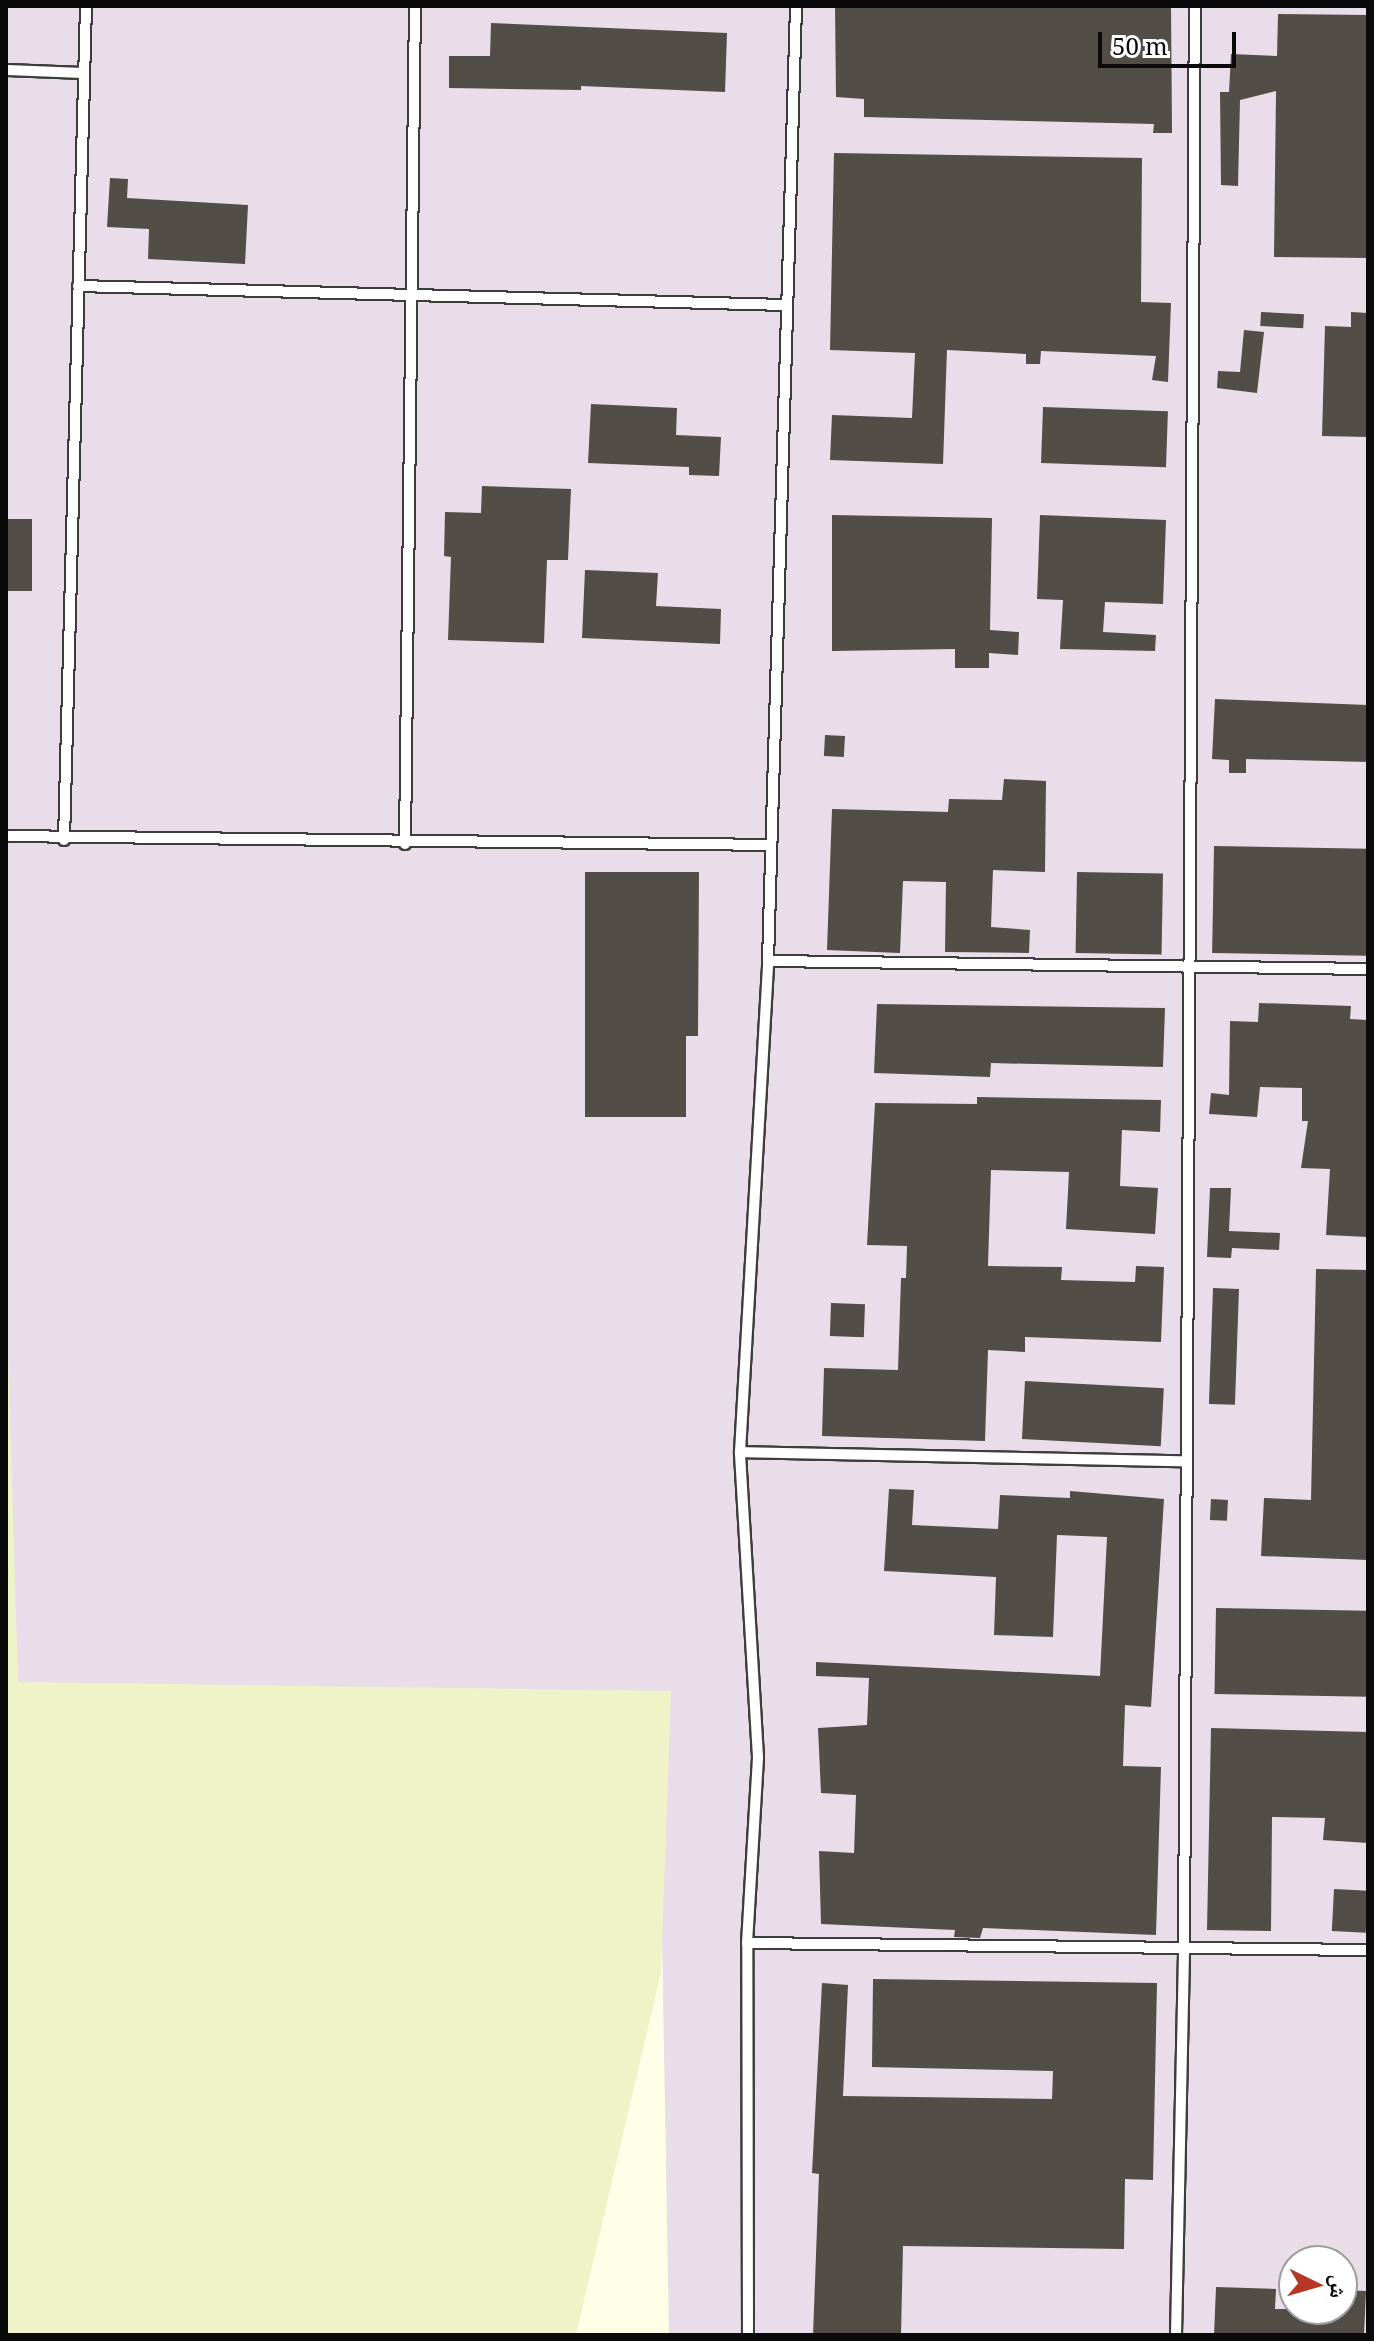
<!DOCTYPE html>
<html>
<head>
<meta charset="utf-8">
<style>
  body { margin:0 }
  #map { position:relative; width:1374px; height:2341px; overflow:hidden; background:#fffee7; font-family:"Noto Serif","Noto Naskh Arabic",serif }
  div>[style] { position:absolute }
  .industrial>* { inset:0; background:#e9dde9 }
  .farmland>* { inset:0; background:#f0f3c8 }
  .building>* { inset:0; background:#524d46; transform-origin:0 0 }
  .roads { filter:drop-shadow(2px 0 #3d3d3d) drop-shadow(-2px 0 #3d3d3d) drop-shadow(0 2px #3d3d3d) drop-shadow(0 -2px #3d3d3d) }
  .lane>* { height:10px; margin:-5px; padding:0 5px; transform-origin:5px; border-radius:5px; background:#fff }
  span { translate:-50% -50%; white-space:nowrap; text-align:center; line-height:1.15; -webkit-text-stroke:8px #fff; paint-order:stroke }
  .frame { position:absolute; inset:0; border:8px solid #0a0a0a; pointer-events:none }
  .north { position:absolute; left:1278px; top:2245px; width:80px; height:80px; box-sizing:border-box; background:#fff; border:2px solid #9d9d9d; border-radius:50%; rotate:95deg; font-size:22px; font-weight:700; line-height:32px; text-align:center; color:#0a0a0a }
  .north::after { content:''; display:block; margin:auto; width:28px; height:36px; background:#b73624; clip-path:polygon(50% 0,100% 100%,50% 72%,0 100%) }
  .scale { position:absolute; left:1098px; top:32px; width:138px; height:36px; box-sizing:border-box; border:4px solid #0a0a0a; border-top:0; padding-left:10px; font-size:24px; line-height:28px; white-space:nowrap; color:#0a0a0a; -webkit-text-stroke:6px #fff; paint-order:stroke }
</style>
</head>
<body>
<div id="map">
  <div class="industrial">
    <div style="clip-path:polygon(evenodd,6px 6px,1368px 6px,1368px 2335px,669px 2335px,658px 1706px,7px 1694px,6px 6px,1294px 2261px,1342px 2261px,1342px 2309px,1294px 2309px,1294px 2261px)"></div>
  </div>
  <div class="farmland">
    <div style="clip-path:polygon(6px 1288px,18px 1682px,671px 1691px,661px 1973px,576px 2335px,6px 2335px)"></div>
  </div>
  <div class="building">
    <div style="clip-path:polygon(835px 6px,1171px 6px,1172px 133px,1153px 133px,1154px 124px,864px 117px,864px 99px,836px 97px)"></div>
    <div style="clip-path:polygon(1278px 14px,1368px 15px,1368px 258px,1274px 257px,1276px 91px,1240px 100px,1238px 186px,1221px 185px,1220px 92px,1229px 92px,1231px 54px,1277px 56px)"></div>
    <div style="clip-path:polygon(491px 23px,727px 33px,725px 92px,581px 86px,581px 90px,449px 88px,449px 56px,490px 56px)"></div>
    <div style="clip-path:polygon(834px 153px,1142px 158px,1141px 302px,1171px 303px,1168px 382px,1152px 380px,1156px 356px,1041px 351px,1040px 364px,1026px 364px,1026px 354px,947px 350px,943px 464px,830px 460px,832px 415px,912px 418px,915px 353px,830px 350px)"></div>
    <div style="clip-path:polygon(110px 178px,128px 179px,127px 198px,248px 205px,245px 264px,148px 259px,149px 229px,107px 227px)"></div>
    <div style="left:1261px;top:312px;width:43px;height:14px;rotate:3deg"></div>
    <div style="clip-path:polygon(1351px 312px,1368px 313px,1368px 437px,1322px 436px,1325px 326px,1351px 327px)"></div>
    <div style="clip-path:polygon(1244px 330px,1264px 332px,1257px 393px,1217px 388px,1218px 371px,1240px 372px)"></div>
    <div style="clip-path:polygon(591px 404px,677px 408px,676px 435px,721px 437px,719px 476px,689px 475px,689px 467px,588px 463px)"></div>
    <div style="left:1043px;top:407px;width:125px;height:56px;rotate:2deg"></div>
    <div style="clip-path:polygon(482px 486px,571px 489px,568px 560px,547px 560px,544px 643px,448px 640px,451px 557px,444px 556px,445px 512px,481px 513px)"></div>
    <div style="clip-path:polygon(832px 515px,992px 518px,990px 630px,1019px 632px,1018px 655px,989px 653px,989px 668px,955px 668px,955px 649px,832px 651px)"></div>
    <div style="clip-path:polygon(1040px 515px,1166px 520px,1163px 604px,1105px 602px,1103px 632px,1156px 635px,1155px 651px,1060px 649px,1063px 600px,1037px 599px)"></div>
    <div style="left:6px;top:519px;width:26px;height:72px"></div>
    <div style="clip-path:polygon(585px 570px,658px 573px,656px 606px,721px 609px,720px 644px,582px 638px)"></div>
    <div style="clip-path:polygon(1215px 699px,1368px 705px,1368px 762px,1246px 759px,1246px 773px,1229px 773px,1229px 760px,1212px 759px)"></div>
    <div style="left:825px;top:735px;width:20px;height:21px;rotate:3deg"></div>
    <div style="clip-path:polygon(1004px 779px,1046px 781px,1045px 872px,993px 870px,991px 927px,1030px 930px,1029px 953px,945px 952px,946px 882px,903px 881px,900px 953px,827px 950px,832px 809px,948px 812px,949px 799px,1002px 800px)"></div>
    <div style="left:1214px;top:846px;width:154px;height:107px;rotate:1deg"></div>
    <div style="clip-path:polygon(585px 872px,699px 872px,698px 1036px,686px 1036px,686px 1117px,585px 1117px)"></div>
    <div style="left:1077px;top:872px;width:86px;height:81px;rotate:1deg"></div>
    <div style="clip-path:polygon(1259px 1003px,1351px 1006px,1350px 1019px,1368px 1020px,1368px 1237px,1326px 1235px,1330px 1169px,1301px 1168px,1308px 1121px,1302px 1121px,1302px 1088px,1260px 1087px,1257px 1117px,1209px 1114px,1211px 1093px,1229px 1095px,1230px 1021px,1258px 1022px)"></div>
    <div style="clip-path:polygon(877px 1004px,1165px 1008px,1163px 1067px,991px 1063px,990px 1077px,874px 1073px)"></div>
    <div style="clip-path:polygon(977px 1097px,1161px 1100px,1160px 1132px,1122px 1130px,1120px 1186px,1158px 1188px,1155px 1234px,1066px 1229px,1069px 1172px,991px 1170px,988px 1266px,1062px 1267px,1061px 1280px,1135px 1282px,1136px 1266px,1164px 1267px,1161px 1342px,1025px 1337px,1025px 1352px,988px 1350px,985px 1441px,822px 1436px,824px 1368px,898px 1370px,901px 1278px,906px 1278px,907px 1246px,867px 1245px,875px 1103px,977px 1104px)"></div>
    <div style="clip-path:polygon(1210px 1188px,1231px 1188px,1229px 1231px,1280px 1233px,1279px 1250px,1232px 1248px,1231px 1258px,1207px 1257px)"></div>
    <div style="clip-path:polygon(1316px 1269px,1368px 1270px,1368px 1560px,1261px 1556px,1264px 1498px,1311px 1500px)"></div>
    <div style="left:1213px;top:1288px;width:26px;height:116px;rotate:2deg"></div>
    <div style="left:831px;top:1303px;width:34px;height:33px;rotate:2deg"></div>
    <div style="left:1025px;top:1381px;width:139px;height:58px;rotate:3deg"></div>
    <div style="clip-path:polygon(889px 1489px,914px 1490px,912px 1525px,998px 1529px,1000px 1495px,1070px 1498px,1070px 1491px,1164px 1499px,1151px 1707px,1125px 1705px,1123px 1766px,1161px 1767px,1156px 1935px,983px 1928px,980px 1938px,954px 1937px,955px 1930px,821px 1924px,819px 1851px,854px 1853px,856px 1795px,821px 1793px,818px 1728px,867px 1725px,869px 1678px,816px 1676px,816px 1662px,1100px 1676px,1107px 1537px,1057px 1535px,1053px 1637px,994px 1635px,996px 1577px,884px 1571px)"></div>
    <div style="left:1211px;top:1499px;width:17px;height:21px;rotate:3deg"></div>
    <div style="left:1216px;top:1608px;width:152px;height:86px;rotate:1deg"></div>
    <div style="clip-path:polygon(1211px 1728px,1368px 1732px,1368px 1843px,1323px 1840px,1325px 1818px,1272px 1817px,1271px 1931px,1207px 1930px)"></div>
    <div style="left:1334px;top:1889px;width:34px;height:42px;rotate:3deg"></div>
    <div style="clip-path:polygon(873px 1979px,1157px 1983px,1153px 2180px,1125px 2179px,1124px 2249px,903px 2246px,901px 2335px,813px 2335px,819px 2174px,812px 2173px,822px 1983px,848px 1985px,843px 2096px,1052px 2099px,1053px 2071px,872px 2067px)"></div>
    <div style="clip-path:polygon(1216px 2287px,1276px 2289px,1275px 2309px,1342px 2309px,1342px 2290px,1366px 2291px,1364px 2335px,1214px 2335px)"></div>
  </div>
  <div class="roads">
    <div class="lane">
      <div style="left:6px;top:70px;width:78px;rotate:2.2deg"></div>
      <div style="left:78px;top:286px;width:709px;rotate:1.54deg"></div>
      <div style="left:6px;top:836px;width:765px;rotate:0.67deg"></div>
      <div style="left:64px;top:840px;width:834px;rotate:-88.49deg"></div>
      <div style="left:405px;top:844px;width:838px;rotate:-89.32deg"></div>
      <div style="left:768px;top:961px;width:600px;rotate:0.76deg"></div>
      <div style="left:740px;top:1452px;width:447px;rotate:1.2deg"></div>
      <div style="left:747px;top:1943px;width:621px;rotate:0.65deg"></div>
      <div style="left:748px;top:2335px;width:392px;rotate:-90.1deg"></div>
      <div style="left:747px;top:1943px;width:186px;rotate:-86.6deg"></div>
      <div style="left:758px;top:1757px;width:306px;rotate:-93.4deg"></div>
      <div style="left:740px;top:1452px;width:492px;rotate:-86.7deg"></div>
      <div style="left:768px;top:961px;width:955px;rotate:-88.32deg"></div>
      <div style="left:1176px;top:2335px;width:387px;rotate:-88.8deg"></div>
      <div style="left:1184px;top:1948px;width:1942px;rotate:-89.68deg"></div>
    </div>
  </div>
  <div class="frame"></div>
  <div class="north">ش</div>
  <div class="scale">50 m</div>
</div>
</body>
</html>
